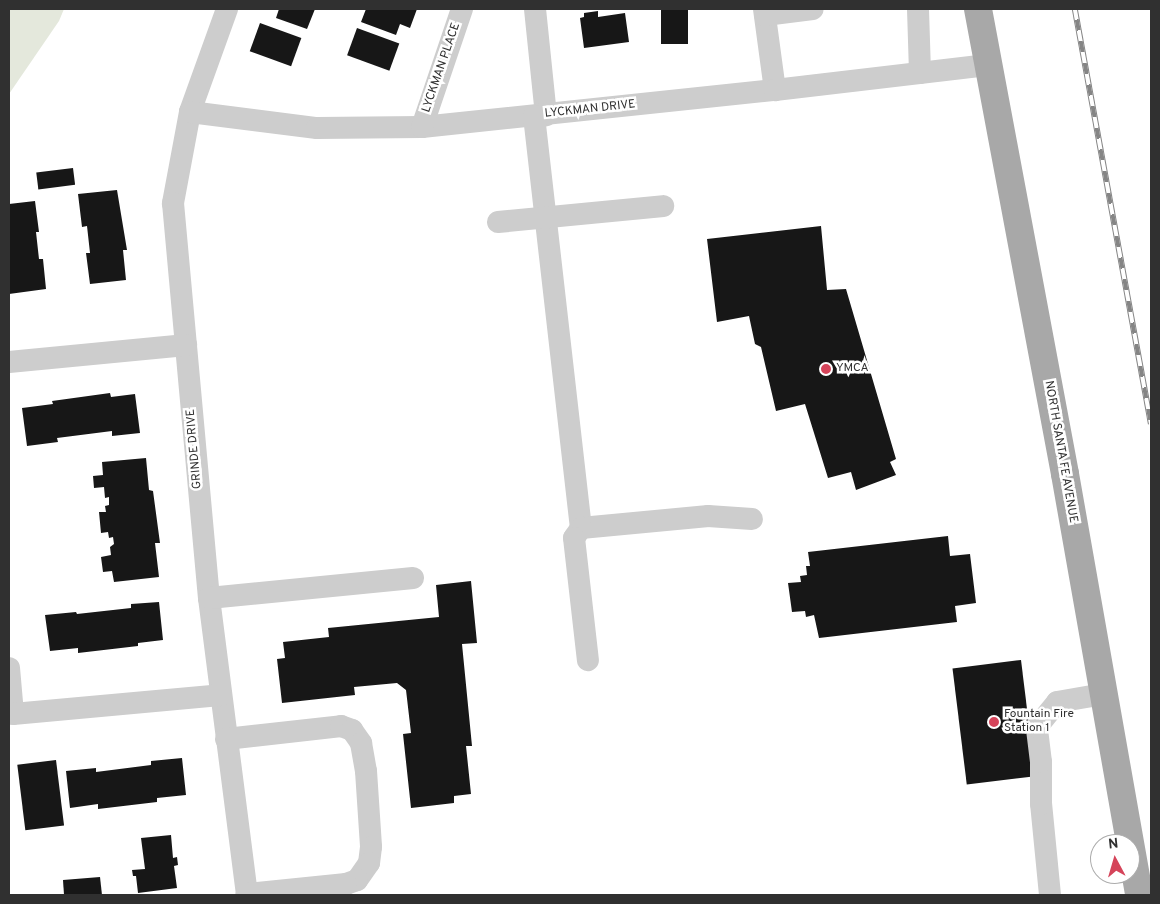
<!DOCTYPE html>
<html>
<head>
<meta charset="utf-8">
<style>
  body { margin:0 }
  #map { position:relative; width:1160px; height:904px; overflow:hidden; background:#fff; font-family:Overpass,sans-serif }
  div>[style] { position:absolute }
  .green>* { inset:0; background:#e4e8dc }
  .building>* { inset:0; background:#171717; transform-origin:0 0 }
  .minor>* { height:22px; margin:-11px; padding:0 11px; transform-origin:11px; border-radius:11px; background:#cdcdcd }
  .major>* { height:28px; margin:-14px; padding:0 14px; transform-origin:14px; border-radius:14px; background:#a8a8a8 }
  .rail>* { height:5.5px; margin-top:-2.75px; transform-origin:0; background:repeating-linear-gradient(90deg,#fff 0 11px,#858585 0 22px); box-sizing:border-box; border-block:1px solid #858585 }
  .dots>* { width:14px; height:14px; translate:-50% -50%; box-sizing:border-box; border:2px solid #fff; border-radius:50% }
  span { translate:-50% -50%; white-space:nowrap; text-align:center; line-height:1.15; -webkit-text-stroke:5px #fff; paint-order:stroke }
  .street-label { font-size:12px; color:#303030 }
  .poi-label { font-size:12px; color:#303030 }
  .left { translate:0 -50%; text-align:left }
  .frame { position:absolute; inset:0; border:10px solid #303030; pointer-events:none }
  .north { position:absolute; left:1090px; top:834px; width:50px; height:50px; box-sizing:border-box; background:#fff; border:1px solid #acacac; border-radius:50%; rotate:354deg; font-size:14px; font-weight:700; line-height:20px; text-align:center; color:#303030 }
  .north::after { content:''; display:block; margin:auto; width:18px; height:22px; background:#d5445a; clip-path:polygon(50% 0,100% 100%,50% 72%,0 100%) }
</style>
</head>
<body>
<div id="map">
  <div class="green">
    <div style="clip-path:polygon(9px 9px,64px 9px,59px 21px,9px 94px)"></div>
  </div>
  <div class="building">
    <div style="clip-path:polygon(279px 9px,315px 9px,307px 29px,276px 18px)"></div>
    <div style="clip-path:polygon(366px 9px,417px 9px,410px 28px,400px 24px,396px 35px,361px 22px)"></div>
    <div style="left:661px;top:9px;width:27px;height:35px"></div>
    <div style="clip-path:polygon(598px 11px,598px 17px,625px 13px,629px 42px,584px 48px,580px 18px,584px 17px,584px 13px)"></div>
    <div style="left:260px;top:23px;width:44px;height:30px;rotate:20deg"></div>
    <div style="left:357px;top:28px;width:45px;height:29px;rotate:20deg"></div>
    <div style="left:73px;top:168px;width:17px;height:37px;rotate:83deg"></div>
    <div style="clip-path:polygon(117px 190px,127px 250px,123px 250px,126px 280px,90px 284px,86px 253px,90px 253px,87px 226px,82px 227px,78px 194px)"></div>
    <div style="clip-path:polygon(35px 201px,39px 232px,36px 232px,39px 259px,43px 259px,46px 289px,9px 294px,9px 204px)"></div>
    <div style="clip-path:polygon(821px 226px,827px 290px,846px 289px,896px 459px,890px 462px,896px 475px,856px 490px,851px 472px,828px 478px,805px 404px,776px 411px,761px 347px,755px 344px,749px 316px,717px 322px,707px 239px)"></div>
    <div style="clip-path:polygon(110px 393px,111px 397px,135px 394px,140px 433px,112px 436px,112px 431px,57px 438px,58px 442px,27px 446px,22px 408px,53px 404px,52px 401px)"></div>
    <div style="clip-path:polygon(146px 458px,149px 490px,153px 491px,160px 543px,155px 543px,159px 577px,114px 582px,112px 571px,103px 572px,101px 557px,111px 555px,110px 547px,114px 544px,113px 537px,109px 538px,108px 532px,101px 533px,99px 512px,106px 512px,105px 506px,109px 505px,109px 497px,105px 498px,104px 487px,94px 488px,93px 476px,103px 475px,102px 462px)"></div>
    <div style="clip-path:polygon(948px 536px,950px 556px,970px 554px,976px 603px,955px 606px,957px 622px,819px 638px,814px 615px,806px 617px,805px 611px,792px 612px,788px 583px,801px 582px,800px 576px,807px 575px,806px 566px,810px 566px,808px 552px)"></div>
    <div style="clip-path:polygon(471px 581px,477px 643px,462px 644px,472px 746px,466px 746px,471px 794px,454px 796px,454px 803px,411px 808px,403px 734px,411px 733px,406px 690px,397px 683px,354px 687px,355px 695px,282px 703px,277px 659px,285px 658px,283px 642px,329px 637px,328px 628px,439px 617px,436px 585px)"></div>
    <div style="clip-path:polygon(159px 602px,163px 640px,138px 643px,138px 646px,78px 653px,78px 648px,50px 651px,45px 615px,76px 612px,77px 614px,131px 608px,131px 604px)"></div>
    <div style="left:1021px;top:660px;width:117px;height:69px;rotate:83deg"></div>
    <div style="clip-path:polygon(182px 758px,186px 795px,157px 798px,157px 802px,98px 809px,98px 804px,70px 808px,66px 771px,96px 768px,96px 772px,151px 765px,151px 761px)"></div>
    <div style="left:56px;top:760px;width:66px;height:39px;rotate:83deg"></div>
    <div style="clip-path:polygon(171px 835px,173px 858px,177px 857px,178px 865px,174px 866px,177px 888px,138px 893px,136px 876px,133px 876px,132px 870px,145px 869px,141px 838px)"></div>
    <div style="clip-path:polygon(100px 877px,102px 895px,64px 895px,63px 880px)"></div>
  </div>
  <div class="minor">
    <div style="left:227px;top:9px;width:109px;rotate:109.8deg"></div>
    <div style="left:190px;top:112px;width:93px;rotate:100.6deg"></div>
    <div style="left:173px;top:203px;width:397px;rotate:84.8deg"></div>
    <div style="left:209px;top:598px;width:299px;rotate:82.7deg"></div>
    <div style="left:535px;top:9px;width:107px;rotate:84.1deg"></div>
    <div style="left:764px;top:9px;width:82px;rotate:82.3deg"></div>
    <div style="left:918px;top:9px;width:64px;rotate:88.2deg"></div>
    <div style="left:765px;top:15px;width:48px;rotate:-7.1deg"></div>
    <div style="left:190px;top:112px;width:128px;rotate:7.2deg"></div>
    <div style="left:317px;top:128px;width:105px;rotate:-0.5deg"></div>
    <div style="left:422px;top:127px;width:355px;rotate:-6deg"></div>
    <div style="left:775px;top:90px;width:214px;rotate:-6.7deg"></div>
    <div style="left:534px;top:116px;width:415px;rotate:83.5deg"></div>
    <div style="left:581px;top:528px;width:128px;rotate:-5.4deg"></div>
    <div style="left:708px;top:516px;width:44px;rotate:3.9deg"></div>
    <div style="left:422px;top:127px;width:125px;rotate:-71.3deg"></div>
    <div style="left:498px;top:222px;width:166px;rotate:-5.5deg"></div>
    <div style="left:9px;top:362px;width:178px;rotate:-5.5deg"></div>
    <div style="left:581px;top:528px;width:12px;rotate:125deg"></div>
    <div style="left:574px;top:538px;width:123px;rotate:83.5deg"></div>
    <div style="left:209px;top:598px;width:205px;rotate:-5.6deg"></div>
    <div style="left:9px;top:668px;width:46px;rotate:85deg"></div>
    <div style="left:13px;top:714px;width:208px;rotate:-5.2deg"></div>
    <div style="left:226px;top:739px;width:116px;rotate:-6.4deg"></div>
    <div style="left:341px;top:726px;width:12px;rotate:20deg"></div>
    <div style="left:352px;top:730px;width:16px;rotate:55deg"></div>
    <div style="left:361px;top:743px;width:28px;rotate:80deg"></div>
    <div style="left:366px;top:771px;width:76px;rotate:86.2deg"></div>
    <div style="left:371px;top:847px;width:16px;rotate:97deg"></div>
    <div style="left:369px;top:863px;width:21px;rotate:125deg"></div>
    <div style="left:357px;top:880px;width:12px;rotate:160deg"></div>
    <div style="left:346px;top:884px;width:100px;rotate:174.3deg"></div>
    <div style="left:1050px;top:895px;width:91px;rotate:-95.6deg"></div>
    <div style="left:1041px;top:804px;width:42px;rotate:-90deg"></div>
    <div style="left:1041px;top:762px;width:35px;rotate:-97deg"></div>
    <div style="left:1037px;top:727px;width:32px;rotate:-51deg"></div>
    <div style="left:1057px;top:702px;width:48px;rotate:-9.7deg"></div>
  </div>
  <div class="major">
    <div style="left:978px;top:9px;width:473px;rotate:79.4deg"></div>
    <div style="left:1065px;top:474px;width:427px;rotate:80deg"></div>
  </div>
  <div class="rail">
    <div style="left:1075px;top:9px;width:422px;rotate:79.6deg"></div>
  </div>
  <div class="dots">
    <div style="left:826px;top:369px;background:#d5445a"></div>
    <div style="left:994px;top:722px;background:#d5445a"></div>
  </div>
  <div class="street-label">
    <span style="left:442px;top:68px;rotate:-71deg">LYCKMAN PLACE</span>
    <span style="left:590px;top:110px;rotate:-6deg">LYCKMAN DRIVE</span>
    <span style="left:195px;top:449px;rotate:-95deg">GRINDE DRIVE</span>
    <span style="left:1060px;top:452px;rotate:80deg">NORTH SANTA FE AVENUE</span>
  </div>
  <div class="poi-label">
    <span class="left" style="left:836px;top:369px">YMCA</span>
    <span class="left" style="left:1004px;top:722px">Fountain Fire<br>Station 1</span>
  </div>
  <div class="frame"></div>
  <div class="north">N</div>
</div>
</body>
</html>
